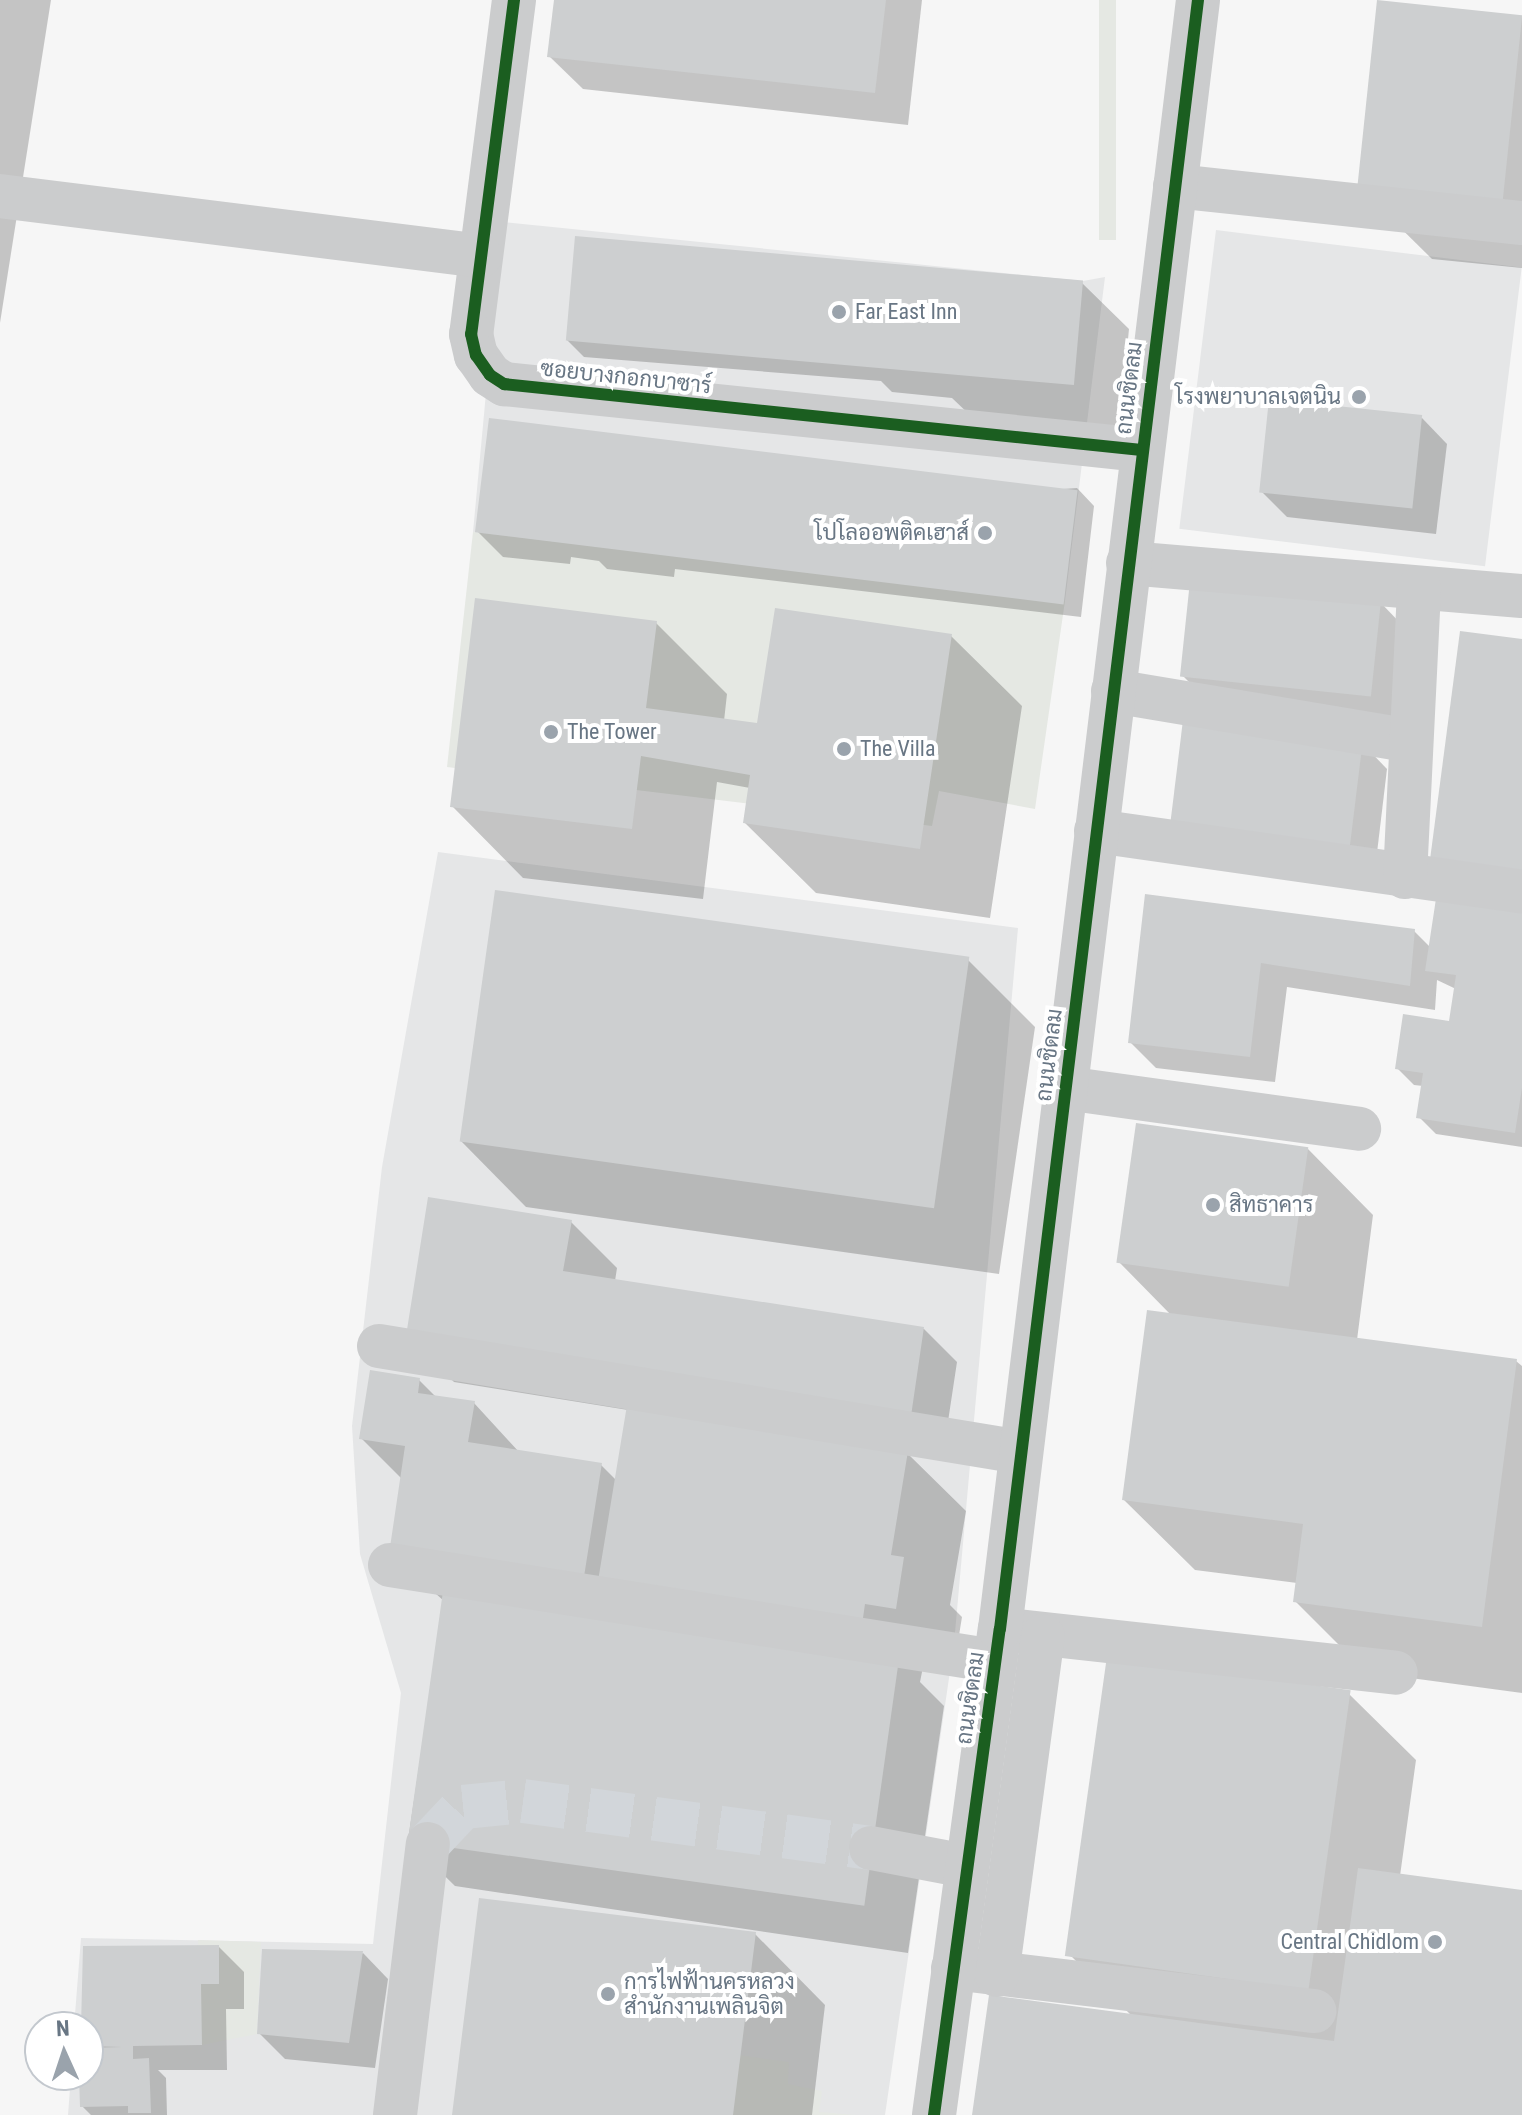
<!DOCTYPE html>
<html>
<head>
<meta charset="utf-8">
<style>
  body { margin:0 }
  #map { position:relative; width:1522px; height:2115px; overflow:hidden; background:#f6f6f6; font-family:"Roboto Condensed",Sarabun,sans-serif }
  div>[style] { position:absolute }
  .built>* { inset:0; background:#e5e6e7; transform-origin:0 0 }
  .green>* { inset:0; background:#e5e8e3; transform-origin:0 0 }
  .shadow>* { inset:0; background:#0003 }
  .building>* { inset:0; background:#cdcfd0; transform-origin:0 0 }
  .minor-tunnel>* { height:44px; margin-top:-22px; transform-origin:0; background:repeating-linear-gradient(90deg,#d2d6da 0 44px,transparent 0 66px) }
  .minor>* { height:44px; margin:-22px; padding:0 22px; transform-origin:22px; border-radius:22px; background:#cbcccd }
  .cycleway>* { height:12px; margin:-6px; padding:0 6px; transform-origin:6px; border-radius:6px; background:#1b5e20 }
  .dots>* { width:22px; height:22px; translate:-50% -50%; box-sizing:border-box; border:4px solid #fff; border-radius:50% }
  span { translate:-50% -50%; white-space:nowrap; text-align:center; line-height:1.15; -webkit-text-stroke:8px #fff; paint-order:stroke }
  .poi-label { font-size:22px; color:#687684 }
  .left { translate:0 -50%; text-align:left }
  .right { translate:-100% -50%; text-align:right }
  .street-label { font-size:22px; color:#687684 }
  .north { position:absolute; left:24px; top:2011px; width:80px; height:80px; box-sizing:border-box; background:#fff; border:2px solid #c3c8ce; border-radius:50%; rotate:357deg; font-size:22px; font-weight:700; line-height:32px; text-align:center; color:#687684 }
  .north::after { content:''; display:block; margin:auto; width:28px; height:36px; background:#9aa3ac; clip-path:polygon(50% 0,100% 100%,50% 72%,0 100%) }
</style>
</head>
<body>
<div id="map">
  <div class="built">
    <div style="clip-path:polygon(502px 222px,1083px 281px,1105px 277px,1065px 601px,473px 532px)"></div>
    <div style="left:1216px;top:230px;width:308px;height:301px;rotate:7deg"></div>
    <div style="clip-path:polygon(438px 852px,1018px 928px,954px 1644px,885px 2115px,68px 2115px,71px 2075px,88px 2075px,88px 2027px,74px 2027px,81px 1938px,373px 1944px,401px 1693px,360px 1554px,352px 1426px,382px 1167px)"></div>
  </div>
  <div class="green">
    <div style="left:1099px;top:0;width:17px;height:240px"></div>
    <div style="clip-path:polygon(473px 532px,1065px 601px,1035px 809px,939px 791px,932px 826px,447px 767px)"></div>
    <div style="clip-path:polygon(198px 1940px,261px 1942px,257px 2034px,202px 2045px)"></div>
    <div style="clip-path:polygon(740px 2055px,789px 2062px,788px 2084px,822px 2091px,819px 2112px,856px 2115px,733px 2115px)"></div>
  </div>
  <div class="shadow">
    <div style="clip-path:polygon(0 0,51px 0,0 323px)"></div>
    <div style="clip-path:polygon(556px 0,922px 0,908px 125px,583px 89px,549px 56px)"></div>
    <div style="clip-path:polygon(1522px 16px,1522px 268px,1432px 259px,1360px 188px)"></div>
    <div style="clip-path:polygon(1082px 283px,1129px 329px,1119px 431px,973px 418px,952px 398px,892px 392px,881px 381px,584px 357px,567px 340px)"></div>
    <div style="clip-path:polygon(1422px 418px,1447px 444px,1436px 534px,1287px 517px,1261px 491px)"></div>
    <div style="clip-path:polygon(1077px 488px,1094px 506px,1081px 617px,675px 569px,674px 577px,607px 569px,599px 561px,571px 557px,570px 564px,503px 557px,477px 531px)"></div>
    <div style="clip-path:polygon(1380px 602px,1405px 628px,1396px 720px,1208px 701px,1182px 675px)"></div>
    <div style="clip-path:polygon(656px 623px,727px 694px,724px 721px,756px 725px,951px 636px,1022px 706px,990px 918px,816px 893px,745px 823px,750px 788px,717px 782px,703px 899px,523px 878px,452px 806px)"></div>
    <div style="clip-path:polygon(1522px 641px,1522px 1147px,1436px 1134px,1419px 1117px,1423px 1086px,1414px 1085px,1397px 1068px,1451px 1023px,1456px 989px,1437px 980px,1435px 1010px,1287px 987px,1275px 1082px,1156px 1068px,1130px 1042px,1147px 896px,1414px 931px,1431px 948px)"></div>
    <div style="clip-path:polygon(1362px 743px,1387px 769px,1374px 878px,1172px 832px)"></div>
    <div style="clip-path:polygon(968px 960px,1035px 1027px,999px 1274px,526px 1207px,460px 1140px)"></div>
    <div style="clip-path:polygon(1307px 1148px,1373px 1215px,1357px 1340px,1516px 1361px,1522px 1366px,1522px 1693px,1366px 1672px,1295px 1601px,1297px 1583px,1195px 1570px,1124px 1500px,1172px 1316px,1119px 1262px)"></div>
    <div style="clip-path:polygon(571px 1222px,617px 1268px,615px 1281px,924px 1329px,957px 1362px,944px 1448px,907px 1453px,966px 1511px,950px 1605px,962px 1617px,954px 1666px,924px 1662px,920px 1682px,944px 1706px,908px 1953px,455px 1886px,408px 1840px,444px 1601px,391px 1554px,402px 1479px,361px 1438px,419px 1380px,437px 1398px,474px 1403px,519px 1452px,601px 1465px,617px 1481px,628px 1410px,454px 1382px,408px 1336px)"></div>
    <div style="clip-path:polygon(1349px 1694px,1416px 1760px,1400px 1876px,1522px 1892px,1522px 2115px,974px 2115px,1132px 2016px,1070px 1955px)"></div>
    <div style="clip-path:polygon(755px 1934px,825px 2005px,812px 2115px,454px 2115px)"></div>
    <div style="clip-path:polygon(219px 1947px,244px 1972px,244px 2009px,226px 2009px,227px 2070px,158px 2070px,166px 2078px,167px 2115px,91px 2115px,82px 2106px,81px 2075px,88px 2075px,88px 2027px,83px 2027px)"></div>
    <div style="clip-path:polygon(363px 1953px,388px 1979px,375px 2068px,285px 2059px,259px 2033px)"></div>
  </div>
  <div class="building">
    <div style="clip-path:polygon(554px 0,886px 0,875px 93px,547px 57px)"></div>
    <div style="left:1377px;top:0;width:146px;height:189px;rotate:6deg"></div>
    <div style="left:575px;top:236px;width:510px;height:105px;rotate:5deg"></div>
    <div style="left:1269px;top:399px;width:154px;height:94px;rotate:6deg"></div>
    <div style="left:489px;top:418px;width:593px;height:115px;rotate:7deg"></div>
    <div style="left:1190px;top:581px;width:192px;height:96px;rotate:6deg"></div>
    <div style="clip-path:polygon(475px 598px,657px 621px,646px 708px,757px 723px,775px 608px,952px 634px,920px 849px,743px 823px,750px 775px,641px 756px,632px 829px,450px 807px)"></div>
    <div style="clip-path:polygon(1460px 631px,1522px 639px,1522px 888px,1428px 875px)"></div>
    <div style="left:1183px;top:720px;width:181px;height:113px;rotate:7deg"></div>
    <div style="left:495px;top:890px;width:479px;height:254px;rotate:8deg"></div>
    <div style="clip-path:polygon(1437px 892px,1522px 905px,1522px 1088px,1515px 1133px,1416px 1118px,1423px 1073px,1395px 1069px,1403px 1014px,1449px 1021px,1456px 975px,1425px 971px)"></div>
    <div style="clip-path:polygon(1145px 894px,1415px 929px,1410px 986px,1261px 963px,1250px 1057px,1128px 1043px)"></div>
    <div style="left:1136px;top:1123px;width:174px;height:141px;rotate:8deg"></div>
    <div style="clip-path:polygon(428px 1197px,572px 1220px,563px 1271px,924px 1327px,911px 1416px,406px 1336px)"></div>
    <div style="clip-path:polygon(1147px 1310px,1517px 1359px,1482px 1627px,1293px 1602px,1303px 1524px,1122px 1500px)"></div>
    <div style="clip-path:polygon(370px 1370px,420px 1378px,418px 1393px,475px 1401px,468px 1442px,602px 1463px,583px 1583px,389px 1554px,405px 1446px,359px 1439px)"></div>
    <div style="clip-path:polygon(627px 1405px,908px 1451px,891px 1555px,904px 1557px,896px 1609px,865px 1604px,862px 1625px,598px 1581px)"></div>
    <div style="left:443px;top:1591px;width:461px;height:253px;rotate:8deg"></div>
    <div style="left:1107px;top:1656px;width:246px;height:303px;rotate:8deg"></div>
    <div style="clip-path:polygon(1358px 1868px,1522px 1890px,1522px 2115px,972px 2115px,989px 1995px,1334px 2041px)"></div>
    <div style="clip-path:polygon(479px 1898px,756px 1932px,733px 2115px,452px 2115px)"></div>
    <div style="clip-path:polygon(219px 1945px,219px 1984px,201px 1984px,202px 2045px,133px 2046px,133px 2059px,149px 2058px,151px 2113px,128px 2113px,128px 2106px,80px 2107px,79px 2075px,88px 2075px,88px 2048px,122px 2047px,88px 2046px,88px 2027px,81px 2027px,83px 1946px)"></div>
    <div style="clip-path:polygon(262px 1949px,363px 1951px,349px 2043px,257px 2034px)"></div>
  </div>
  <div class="minor-tunnel">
    <div style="left:428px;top:1844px;width:51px;rotate:-46.6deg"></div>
    <div style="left:463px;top:1807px;width:60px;rotate:-5.7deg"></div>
    <div style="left:523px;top:1801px;width:351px;rotate:7.7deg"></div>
  </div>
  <div class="minor">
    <div style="left:514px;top:0;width:337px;rotate:97.3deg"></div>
    <div style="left:471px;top:334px;width:22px;rotate:77deg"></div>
    <div style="left:476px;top:355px;width:24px;rotate:55deg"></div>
    <div style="left:490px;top:375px;width:17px;rotate:33deg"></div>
    <div style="left:504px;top:384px;width:641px;rotate:5.91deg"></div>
    <div style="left:1175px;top:186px;width:349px;rotate:6.1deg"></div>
    <div style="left:0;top:196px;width:484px;rotate:7.1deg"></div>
    <div style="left:1128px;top:563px;width:395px;rotate:4.8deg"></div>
    <div style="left:1113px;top:691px;width:302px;rotate:9.5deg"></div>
    <div style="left:1096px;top:831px;width:430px;rotate:8.1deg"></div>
    <div style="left:1405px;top:877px;width:289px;rotate:-87.2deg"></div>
    <div style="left:1065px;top:1088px;width:297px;rotate:7.9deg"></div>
    <div style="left:379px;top:1346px;width:650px;rotate:9.39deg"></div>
    <div style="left:390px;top:1565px;width:613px;rotate:9.02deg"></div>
    <div style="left:1000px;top:1629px;width:398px;rotate:6.3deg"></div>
    <div style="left:871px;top:1848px;width:97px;rotate:10.7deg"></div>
    <div style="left:953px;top:1968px;width:364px;rotate:6.8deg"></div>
    <div style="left:997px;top:1975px;width:342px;rotate:-82.3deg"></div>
    <div style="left:395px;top:2115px;width:273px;rotate:-83.1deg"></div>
    <div style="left:934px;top:2115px;width:490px;rotate:-82.3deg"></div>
    <div style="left:1000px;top:1629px;width:1641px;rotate:-83.07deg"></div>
  </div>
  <div class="cycleway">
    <div style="left:514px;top:0;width:337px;rotate:97.3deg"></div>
    <div style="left:471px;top:334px;width:22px;rotate:77deg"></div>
    <div style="left:476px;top:355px;width:24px;rotate:55deg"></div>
    <div style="left:490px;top:375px;width:17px;rotate:33deg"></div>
    <div style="left:504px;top:384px;width:641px;rotate:5.91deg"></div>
    <div style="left:934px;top:2115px;width:490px;rotate:-82.3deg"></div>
    <div style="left:1000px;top:1629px;width:1641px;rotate:-83.07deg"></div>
  </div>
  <div class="dots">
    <div style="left:839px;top:312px;background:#9aa3ac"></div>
    <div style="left:1359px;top:397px;background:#9aa3ac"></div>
    <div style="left:985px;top:533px;background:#9aa3ac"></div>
    <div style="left:551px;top:732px;background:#9aa3ac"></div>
    <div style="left:844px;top:749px;background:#9aa3ac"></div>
    <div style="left:1213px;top:1205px;background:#9aa3ac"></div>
    <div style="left:1435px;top:1942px;background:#9aa3ac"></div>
    <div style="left:608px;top:1994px;background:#9aa3ac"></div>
  </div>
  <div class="poi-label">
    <span class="left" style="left:855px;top:312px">Far East Inn</span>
    <span class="right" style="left:1341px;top:397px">โรงพยาบาลเจตนิน</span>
    <span class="right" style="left:969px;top:533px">โปโลออพติคเฮาส์</span>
    <span class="left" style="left:567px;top:732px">The Tower</span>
    <span class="left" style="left:860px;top:749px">The Villa</span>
    <span class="left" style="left:1229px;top:1205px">สิทธาคาร</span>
    <span class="right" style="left:1419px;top:1942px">Central Chidlom</span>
    <span class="left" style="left:624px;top:1994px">การไฟฟ้านครหลวง<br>สำนักงานเพลินจิต</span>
  </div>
  <div class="street-label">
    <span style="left:626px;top:377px;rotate:6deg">ซอยบางกอกบาซาร์</span>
    <span style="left:1129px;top:388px;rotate:-83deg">ถนนชิดลม</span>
    <span style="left:1049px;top:1055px;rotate:-83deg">ถนนชิดลม</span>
    <span style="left:970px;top:1698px;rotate:-82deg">ถนนชิดลม</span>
  </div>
  <div class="north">N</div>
</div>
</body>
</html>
